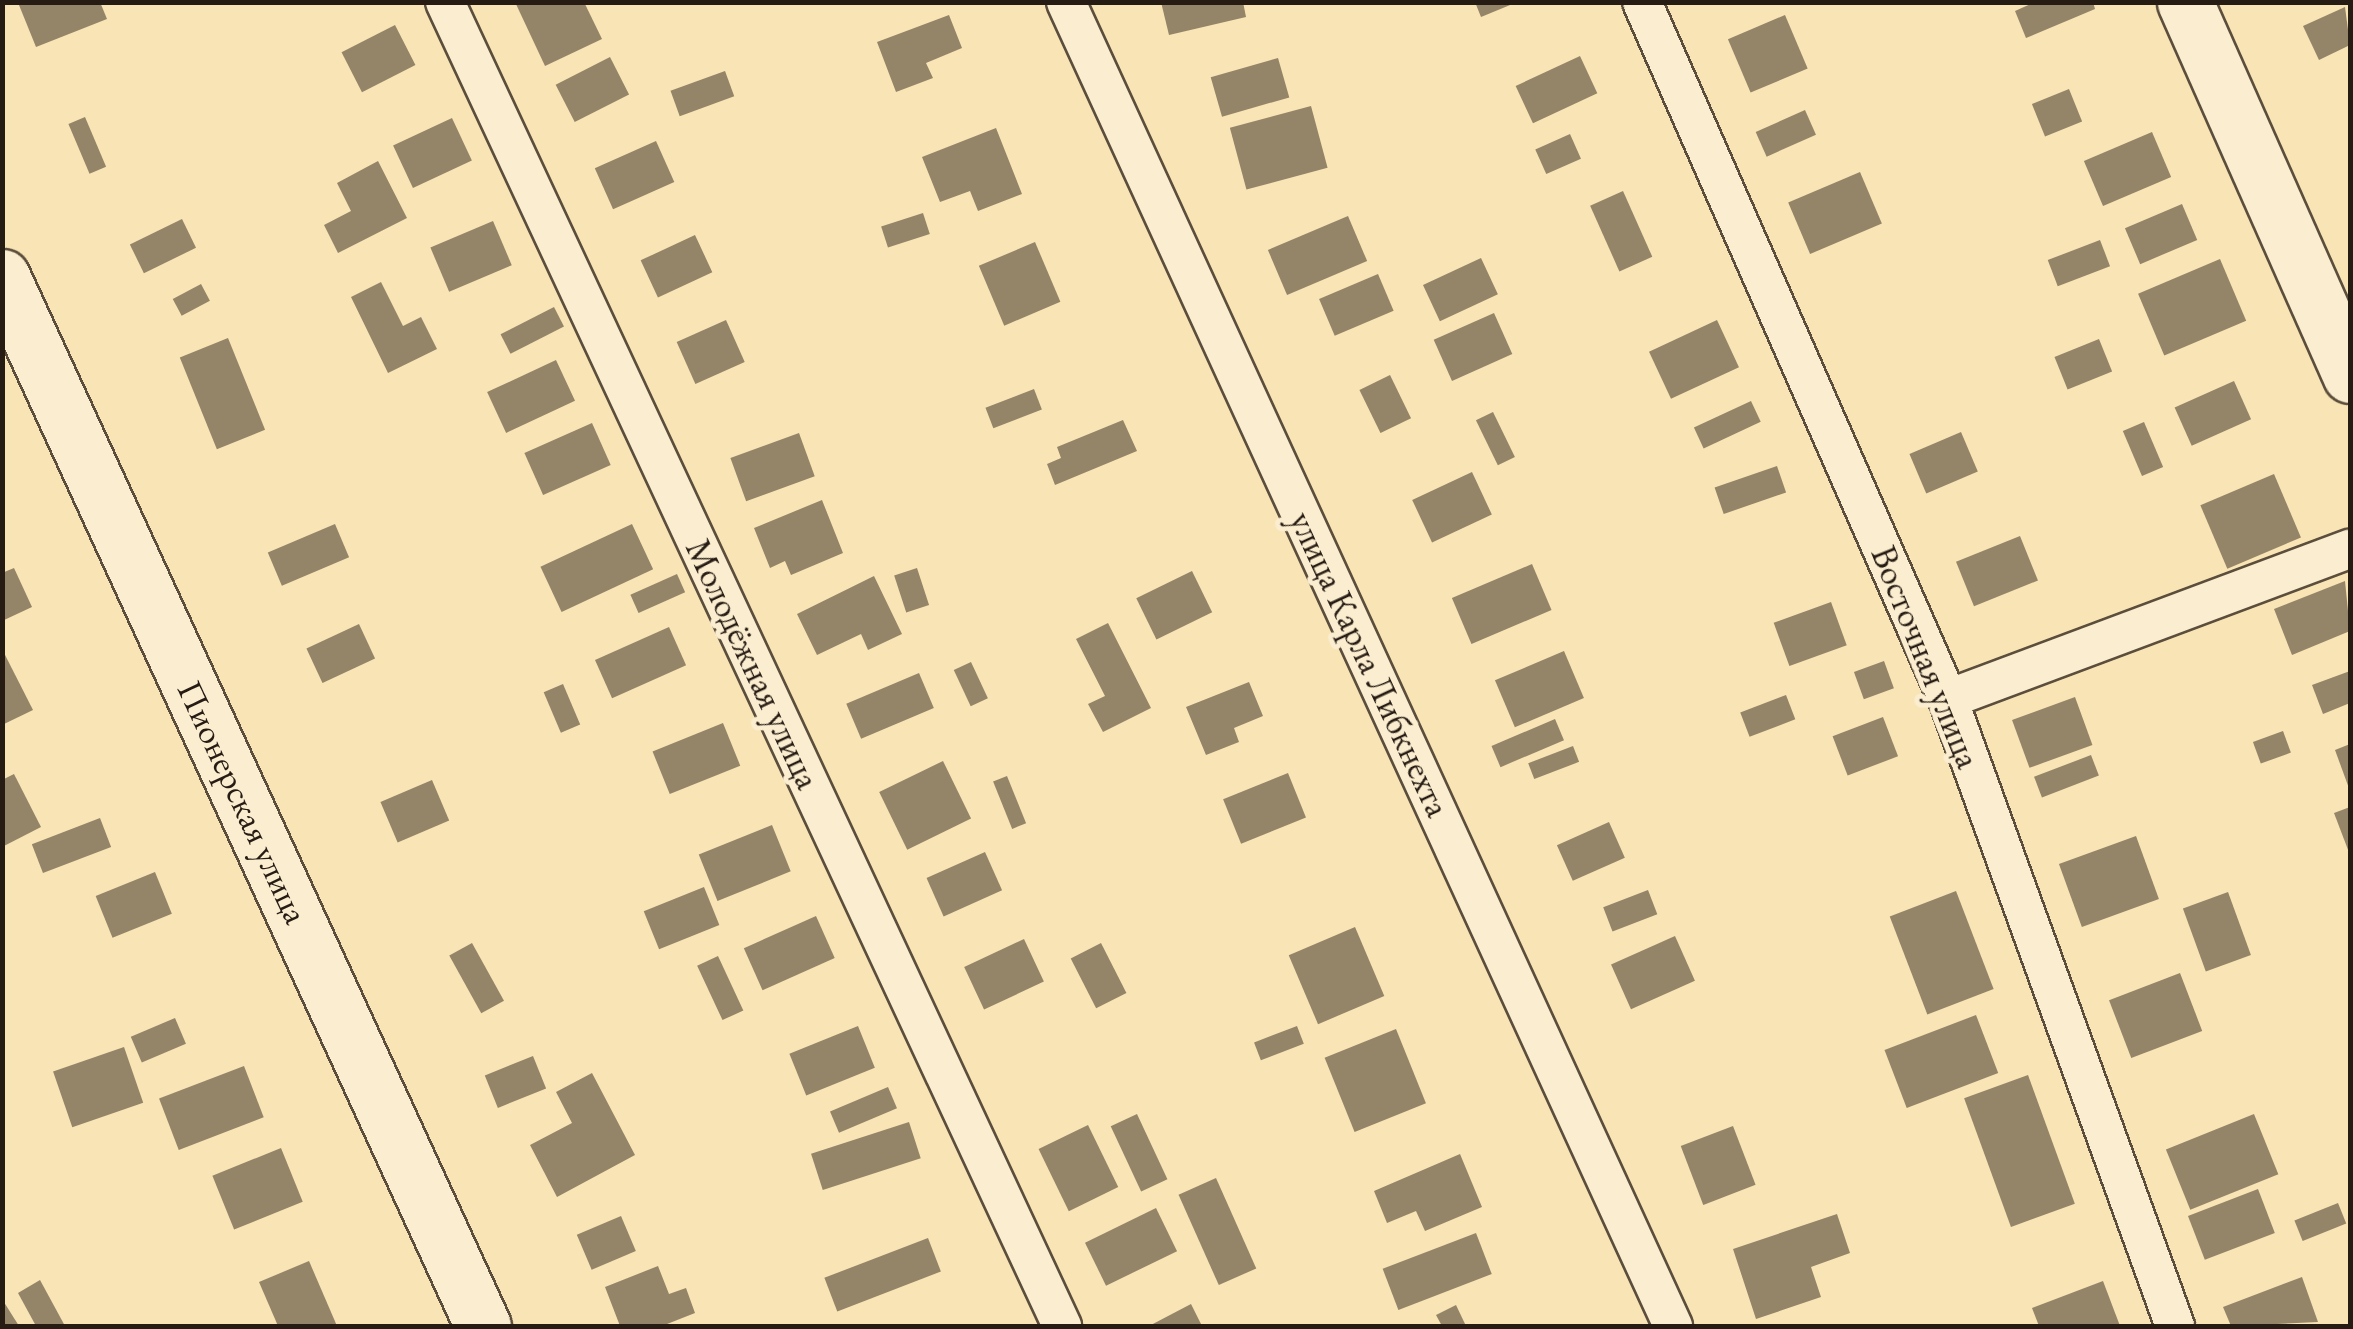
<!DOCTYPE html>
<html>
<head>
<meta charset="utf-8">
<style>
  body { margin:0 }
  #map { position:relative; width:2353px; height:1329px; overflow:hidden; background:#f9e4b5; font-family:"EB Garamond",serif }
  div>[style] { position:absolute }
  .building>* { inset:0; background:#948468; transform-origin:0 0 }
  .roads { filter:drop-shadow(2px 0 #5b4e3c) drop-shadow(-2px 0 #5b4e3c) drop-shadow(0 2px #5b4e3c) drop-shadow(0 -2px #5b4e3c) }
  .street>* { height:38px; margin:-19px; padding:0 19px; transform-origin:19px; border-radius:19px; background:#fbedcf }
  .secondary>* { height:55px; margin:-27.5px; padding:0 27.5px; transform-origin:27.5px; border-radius:27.5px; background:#fbedcf }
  span { translate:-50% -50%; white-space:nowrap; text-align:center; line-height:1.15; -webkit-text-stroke:10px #fbedcf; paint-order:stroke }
  .street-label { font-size:35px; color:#261c14 }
  .frame { position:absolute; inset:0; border:5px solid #261c14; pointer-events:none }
</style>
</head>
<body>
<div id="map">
  <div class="building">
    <div style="clip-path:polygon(27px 2px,100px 2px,107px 19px,36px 47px,19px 5px)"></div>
    <div style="clip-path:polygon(515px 2px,584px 2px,602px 39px,545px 66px)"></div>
    <div style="clip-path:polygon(1161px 2px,1243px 2px,1246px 17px,1169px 35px)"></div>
    <div style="clip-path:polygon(1475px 2px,1515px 2px,1515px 3px,1481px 17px)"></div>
    <div style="clip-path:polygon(2035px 2px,2093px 2px,2095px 9px,2026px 38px,2015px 11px)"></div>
    <div style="clip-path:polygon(2345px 7px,2350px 45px,2319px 60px,2303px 26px)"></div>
    <div style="clip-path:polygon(949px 15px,962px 48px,926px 63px,933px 78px,896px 92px,877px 42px)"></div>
    <div style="left:1785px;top:15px;width:58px;height:62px;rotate:67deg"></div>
    <div style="left:395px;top:25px;width:45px;height:60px;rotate:63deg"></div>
    <div style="left:1580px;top:56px;width:41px;height:71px;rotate:65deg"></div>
    <div style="left:610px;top:57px;width:42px;height:61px;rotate:63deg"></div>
    <div style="left:1278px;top:58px;width:41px;height:70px;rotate:74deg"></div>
    <div style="left:725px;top:71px;width:27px;height:58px;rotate:70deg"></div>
    <div style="left:2069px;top:89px;width:35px;height:40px;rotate:68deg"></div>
    <div style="left:1311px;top:106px;width:64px;height:84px;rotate:75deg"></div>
    <div style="left:1805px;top:110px;width:27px;height:54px;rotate:66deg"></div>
    <div style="left:85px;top:117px;width:54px;height:18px;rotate:67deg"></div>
    <div style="left:452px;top:118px;width:47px;height:65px;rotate:65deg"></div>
    <div style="clip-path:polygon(996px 128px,1022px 194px,978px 211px,970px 191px,940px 202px,922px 157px)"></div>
    <div style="left:2152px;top:132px;width:49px;height:74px;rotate:67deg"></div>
    <div style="left:1570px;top:134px;width:27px;height:38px;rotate:66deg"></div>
    <div style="left:656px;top:141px;width:45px;height:67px;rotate:66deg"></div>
    <div style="clip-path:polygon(378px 161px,407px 218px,338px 253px,324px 225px,351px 211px,337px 183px)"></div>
    <div style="left:1860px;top:172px;width:56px;height:78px;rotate:67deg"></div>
    <div style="left:1623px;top:191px;width:72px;height:36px;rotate:66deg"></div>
    <div style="left:2182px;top:204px;width:39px;height:62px;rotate:67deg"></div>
    <div style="left:923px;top:213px;width:22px;height:44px;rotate:72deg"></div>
    <div style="left:1348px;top:216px;width:49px;height:87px;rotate:67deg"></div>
    <div style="left:182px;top:219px;width:32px;height:58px;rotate:64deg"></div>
    <div style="left:493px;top:221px;width:48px;height:68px;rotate:67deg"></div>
    <div style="left:695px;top:235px;width:41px;height:60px;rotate:65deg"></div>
    <div style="left:2100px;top:240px;width:28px;height:56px;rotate:69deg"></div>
    <div style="left:1035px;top:242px;width:65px;height:61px;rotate:67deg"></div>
    <div style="left:1481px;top:258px;width:40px;height:64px;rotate:65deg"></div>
    <div style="left:2220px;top:259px;width:67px;height:89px;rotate:67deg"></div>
    <div style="left:1378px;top:274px;width:40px;height:64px;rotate:67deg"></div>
    <div style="clip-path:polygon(381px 282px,403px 326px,421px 317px,437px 349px,388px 373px,351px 297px)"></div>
    <div style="left:201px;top:284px;width:19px;height:32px;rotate:62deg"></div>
    <div style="left:554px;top:307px;width:22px;height:60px;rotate:63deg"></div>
    <div style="left:1494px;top:313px;width:45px;height:66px;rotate:66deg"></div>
    <div style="left:726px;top:320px;width:46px;height:54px;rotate:66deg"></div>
    <div style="left:1717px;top:320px;width:52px;height:75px;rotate:65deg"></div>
    <div style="left:228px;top:338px;width:99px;height:52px;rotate:68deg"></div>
    <div style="left:2099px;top:339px;width:35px;height:48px;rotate:68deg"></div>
    <div style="left:556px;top:360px;width:45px;height:76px;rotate:65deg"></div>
    <div style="left:1390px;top:375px;width:48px;height:34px;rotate:64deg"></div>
    <div style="left:2234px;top:381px;width:42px;height:65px;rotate:66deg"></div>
    <div style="left:1034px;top:389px;width:22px;height:52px;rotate:69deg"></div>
    <div style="left:1751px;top:401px;width:23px;height:63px;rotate:65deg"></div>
    <div style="left:1493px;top:412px;width:50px;height:19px;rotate:64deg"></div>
    <div style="clip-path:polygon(1123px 420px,1137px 451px,1055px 485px,1047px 464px,1061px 458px,1057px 447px)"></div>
    <div style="left:2144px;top:422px;width:49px;height:23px;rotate:67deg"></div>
    <div style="left:592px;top:423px;width:46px;height:74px;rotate:66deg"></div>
    <div style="left:1961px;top:432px;width:43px;height:56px;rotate:67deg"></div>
    <div style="left:799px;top:433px;width:46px;height:73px;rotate:70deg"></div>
    <div style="left:1777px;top:466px;width:28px;height:66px;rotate:71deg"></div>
    <div style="left:1472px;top:472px;width:47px;height:66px;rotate:65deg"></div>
    <div style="left:2274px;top:474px;width:69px;height:80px;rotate:67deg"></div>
    <div style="clip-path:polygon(822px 500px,843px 553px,791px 575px,785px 561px,770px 568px,754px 528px)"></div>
    <div style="left:335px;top:524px;width:36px;height:73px;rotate:67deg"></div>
    <div style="left:632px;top:524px;width:50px;height:101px;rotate:65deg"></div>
    <div style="left:2020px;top:536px;width:48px;height:69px;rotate:68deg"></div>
    <div style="left:1532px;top:564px;width:50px;height:87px;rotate:67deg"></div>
    <div style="clip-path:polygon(14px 568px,32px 607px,2px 621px,2px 573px)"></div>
    <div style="left:917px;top:568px;width:39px;height:24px;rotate:72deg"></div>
    <div style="left:1192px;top:571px;width:46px;height:62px;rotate:64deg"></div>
    <div style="left:677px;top:574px;width:20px;height:51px;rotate:66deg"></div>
    <div style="clip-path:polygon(874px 576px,902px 634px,868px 650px,861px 634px,817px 655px,797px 614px)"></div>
    <div style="clip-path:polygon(2345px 581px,2350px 631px,2292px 655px,2274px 609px)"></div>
    <div style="left:1831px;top:602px;width:46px;height:61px;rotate:70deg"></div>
    <div style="clip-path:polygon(1108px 623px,1151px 708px,1103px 732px,1088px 704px,1105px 696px,1076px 639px)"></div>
    <div style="left:359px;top:624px;width:38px;height:58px;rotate:65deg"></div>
    <div style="left:669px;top:627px;width:42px;height:81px;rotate:66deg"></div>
    <div style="clip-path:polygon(2px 649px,33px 710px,2px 725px)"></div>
    <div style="left:1564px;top:651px;width:51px;height:75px;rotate:67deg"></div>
    <div style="left:1884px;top:661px;width:29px;height:32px;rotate:70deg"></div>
    <div style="left:971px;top:662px;width:40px;height:19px;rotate:65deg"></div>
    <div style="clip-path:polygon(2350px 671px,2350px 703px,2323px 714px,2312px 685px)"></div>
    <div style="left:919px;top:673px;width:38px;height:79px;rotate:67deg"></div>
    <div style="clip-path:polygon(1249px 682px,1263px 716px,1234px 728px,1239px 742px,1206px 755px,1186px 707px)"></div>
    <div style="left:563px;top:684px;width:44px;height:21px;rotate:67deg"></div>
    <div style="left:1786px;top:695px;width:26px;height:49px;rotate:69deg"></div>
    <div style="left:2075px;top:697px;width:51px;height:67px;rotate:70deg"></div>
    <div style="left:1883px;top:717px;width:42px;height:54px;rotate:69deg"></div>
    <div style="left:1555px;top:719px;width:23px;height:69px;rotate:67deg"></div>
    <div style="left:723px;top:723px;width:46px;height:76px;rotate:68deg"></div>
    <div style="left:2283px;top:731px;width:23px;height:32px;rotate:70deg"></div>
    <div style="clip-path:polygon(2350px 744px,2350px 791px,2335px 750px)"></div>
    <div style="left:1573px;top:746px;width:17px;height:48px;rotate:69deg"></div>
    <div style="left:2091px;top:755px;width:22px;height:61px;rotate:69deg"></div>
    <div style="left:943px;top:761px;width:64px;height:71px;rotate:64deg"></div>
    <div style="left:1288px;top:773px;width:48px;height:70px;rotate:68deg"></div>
    <div style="clip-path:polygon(14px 774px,41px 827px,2px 847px,2px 780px)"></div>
    <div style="left:1007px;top:776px;width:51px;height:15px;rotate:68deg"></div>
    <div style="left:432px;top:780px;width:44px;height:56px;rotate:67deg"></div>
    <div style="clip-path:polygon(2350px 807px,2350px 855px,2334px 813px)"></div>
    <div style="left:100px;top:818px;width:31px;height:73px;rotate:69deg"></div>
    <div style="left:1609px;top:822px;width:39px;height:57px;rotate:66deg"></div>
    <div style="left:772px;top:825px;width:50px;height:79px;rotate:68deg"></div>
    <div style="left:2136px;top:836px;width:67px;height:82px;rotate:70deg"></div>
    <div style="left:985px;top:852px;width:42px;height:64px;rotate:66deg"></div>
    <div style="left:155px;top:872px;width:45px;height:64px;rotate:68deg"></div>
    <div style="left:704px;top:887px;width:41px;height:65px;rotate:68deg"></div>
    <div style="left:1648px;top:890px;width:26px;height:48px;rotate:69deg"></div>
    <div style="left:1956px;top:891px;width:105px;height:71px;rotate:69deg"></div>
    <div style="left:2228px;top:892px;width:67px;height:48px;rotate:70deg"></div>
    <div style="left:816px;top:916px;width:46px;height:79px;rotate:66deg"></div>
    <div style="left:1355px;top:927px;width:75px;height:72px;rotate:67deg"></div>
    <div style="left:1675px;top:936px;width:49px;height:70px;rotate:66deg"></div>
    <div style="left:1024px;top:939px;width:47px;height:66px;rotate:65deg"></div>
    <div style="left:472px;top:943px;width:66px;height:26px;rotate:61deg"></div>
    <div style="left:1101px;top:943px;width:56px;height:34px;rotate:63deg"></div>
    <div style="left:718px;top:956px;width:60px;height:23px;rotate:65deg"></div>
    <div style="left:2180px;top:973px;width:62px;height:76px;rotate:69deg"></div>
    <div style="left:1976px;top:1015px;width:62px;height:98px;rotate:69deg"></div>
    <div style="left:175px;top:1018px;width:28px;height:48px;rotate:67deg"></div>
    <div style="left:858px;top:1026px;width:45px;height:74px;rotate:68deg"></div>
    <div style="left:1297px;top:1026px;width:19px;height:46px;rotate:69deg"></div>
    <div style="left:1396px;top:1029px;width:80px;height:77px;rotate:68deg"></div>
    <div style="left:124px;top:1047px;width:59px;height:75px;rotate:71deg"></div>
    <div style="left:533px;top:1056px;width:35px;height:52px;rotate:68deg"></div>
    <div style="left:244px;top:1066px;width:55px;height:91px;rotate:69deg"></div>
    <div style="clip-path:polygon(592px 1073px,635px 1155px,557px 1197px,530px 1145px,572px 1123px,556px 1092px)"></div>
    <div style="left:2028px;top:1075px;width:137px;height:68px;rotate:70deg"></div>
    <div style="left:888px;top:1087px;width:23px;height:63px;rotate:67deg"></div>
    <div style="left:1137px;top:1114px;width:72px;height:29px;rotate:65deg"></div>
    <div style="left:2254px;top:1114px;width:65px;height:95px;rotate:68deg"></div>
    <div style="left:909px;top:1122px;width:38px;height:103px;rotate:72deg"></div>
    <div style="left:1088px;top:1125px;width:69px;height:55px;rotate:64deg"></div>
    <div style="left:1733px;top:1126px;width:63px;height:56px;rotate:69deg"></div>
    <div style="left:281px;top:1148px;width:58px;height:74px;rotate:68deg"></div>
    <div style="clip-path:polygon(1460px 1154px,1482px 1207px,1425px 1231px,1416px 1211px,1387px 1223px,1374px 1191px)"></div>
    <div style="left:1216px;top:1178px;width:99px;height:41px;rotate:66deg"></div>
    <div style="left:2258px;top:1189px;width:47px;height:75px;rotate:69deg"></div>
    <div style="left:2338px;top:1203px;width:22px;height:47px;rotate:68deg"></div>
    <div style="left:1156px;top:1208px;width:48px;height:79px;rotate:64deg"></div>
    <div style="clip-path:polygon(1837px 1214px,1850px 1253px,1811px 1267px,1821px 1297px,1756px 1319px,1733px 1249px)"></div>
    <div style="left:621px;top:1216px;width:38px;height:48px;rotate:67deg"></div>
    <div style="left:1476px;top:1233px;width:44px;height:100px;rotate:69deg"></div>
    <div style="left:928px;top:1238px;width:36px;height:111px;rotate:69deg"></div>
    <div style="clip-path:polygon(309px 1261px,337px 1326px,278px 1326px,259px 1282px)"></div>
    <div style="clip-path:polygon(658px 1266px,669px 1294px,686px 1288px,695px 1313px,662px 1326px,620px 1326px,605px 1287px)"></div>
    <div style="clip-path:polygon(2302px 1277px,2318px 1322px,2231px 1326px,2223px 1307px)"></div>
    <div style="clip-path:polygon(40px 1280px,65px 1326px,36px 1326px,18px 1293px)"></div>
    <div style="clip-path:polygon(2103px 1281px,2120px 1326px,2039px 1326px,2032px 1308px)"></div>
    <div style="clip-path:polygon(2px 1299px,19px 1326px,2px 1326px)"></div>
    <div style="clip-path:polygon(1191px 1304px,1202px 1326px,1149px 1326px)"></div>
    <div style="clip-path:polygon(1456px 1305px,1466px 1326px,1442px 1326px,1436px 1315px)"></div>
  </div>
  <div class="roads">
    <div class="street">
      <div style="left:445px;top:2px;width:1461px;rotate:65.01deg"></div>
      <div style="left:1066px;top:2px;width:1457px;rotate:65.37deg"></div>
      <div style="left:1642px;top:2px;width:761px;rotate:66.3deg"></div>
      <div style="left:1948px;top:699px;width:667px;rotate:70.1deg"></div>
      <div style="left:1948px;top:699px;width:429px;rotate:-20.5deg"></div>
    </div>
    <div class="secondary">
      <div style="left:2185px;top:2px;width:408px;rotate:66.1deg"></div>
      <div style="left:2px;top:277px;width:1154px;rotate:65.37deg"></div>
    </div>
  </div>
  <div class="street-label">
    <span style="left:1926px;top:657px;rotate:68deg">Восточная улица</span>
    <span style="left:753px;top:664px;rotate:65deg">Молодёжная улица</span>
    <span style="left:1370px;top:664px;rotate:65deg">улица Карла Либкнехта</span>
    <span style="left:243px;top:802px;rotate:65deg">Пионерская улица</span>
  </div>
  <div class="frame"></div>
</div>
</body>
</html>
